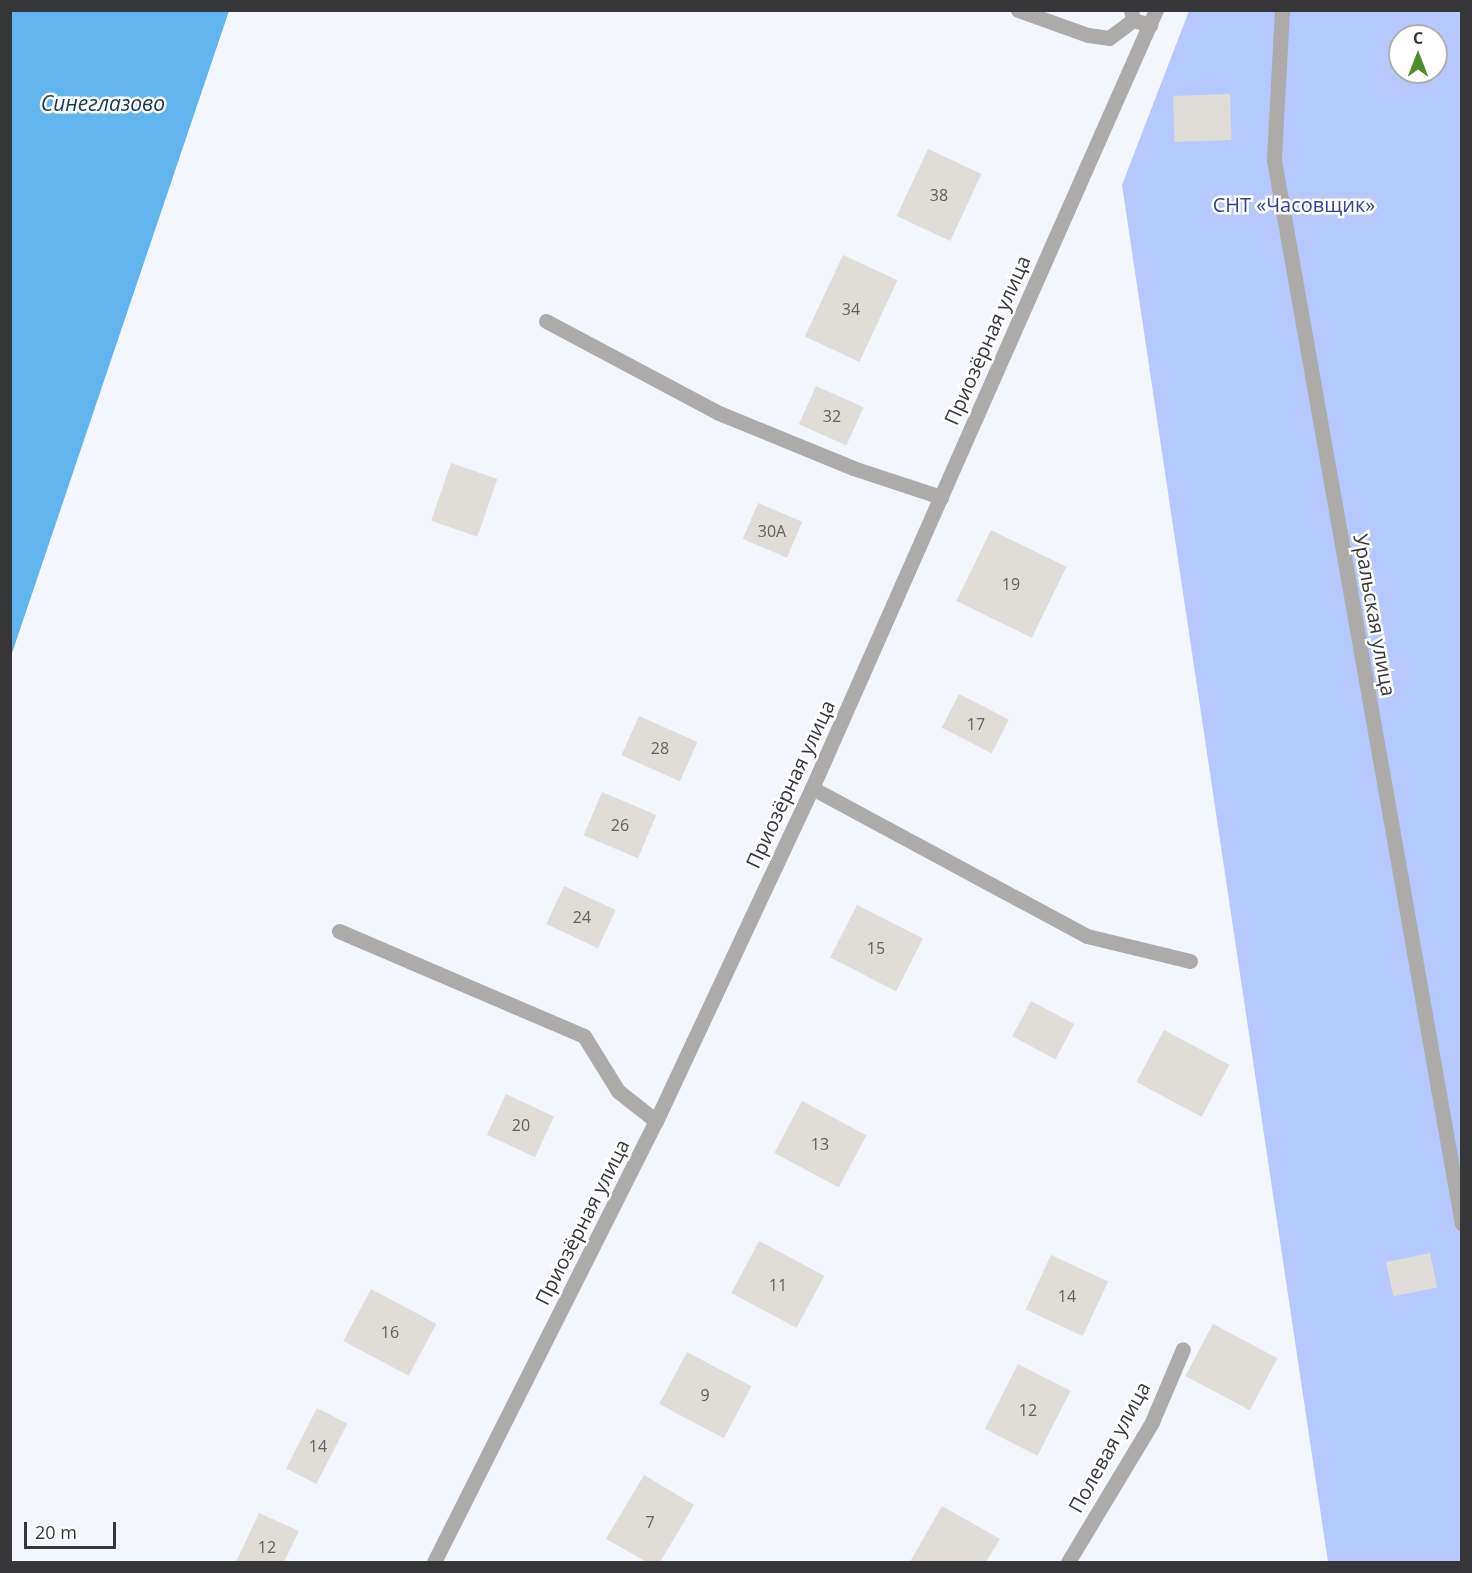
<!DOCTYPE html>
<html>
<head>
<meta charset="utf-8">
<style>
  body { margin:0 }
  #map { position:relative; width:1472px; height:1573px; overflow:hidden; background:#f3f6fc; font-family:"Open Sans",sans-serif }
  div>[style] { position:absolute }
  .green>* { inset:0; background:#b6c9fe }
  .water>* { inset:0; background:#62b4ee }
  .building>* { inset:0; background:#e0dcd7; transform-origin:0 0 }
  .service>* { height:15px; margin:-7.5px; padding:0 7.5px; transform-origin:7.5px; border-radius:7.5px; background:#adaba9 }
  .minor>* { height:15px; margin:-7.5px; padding:0 7.5px; transform-origin:7.5px; border-radius:7.5px; background:#adaba9 }
  .tertiary>* { height:15px; margin:-7.5px; padding:0 7.5px; transform-origin:7.5px; border-radius:7.5px; background:#adaba9 }
  span { translate:-50% -50%; white-space:nowrap; text-align:center; line-height:1.15; -webkit-text-stroke:5px #fff; paint-order:stroke }
  .number-label { font-size:16px; color:#606060 }
  .number-label span { -webkit-text-stroke-width:0 }
  .park-label { font-size:20px; color:#2f4199 }
  .street-label { font-size:20px; color:#363639 }
  .water-label { font-size:21px; color:#163951; font-style:italic }
  .frame { position:absolute; inset:0; border:12px solid #363639; pointer-events:none }
  .north { position:absolute; left:1388px; top:24px; width:60px; height:60px; box-sizing:border-box; background:#fff; border:2px solid #afafb0; border-radius:50%; rotate:0deg; font-size:16px; font-weight:700; line-height:24px; text-align:center; color:#363639 }
  .north::after { content:''; display:block; margin:auto; width:21px; height:27px; background:#4e8d2e; clip-path:polygon(50% 0,100% 100%,50% 72%,0 100%) }
  .scale { position:absolute; left:24px; top:1522px; width:92px; height:27px; box-sizing:border-box; border:3px solid #363639; border-top:0; padding-left:8px; font-size:18px; line-height:21px; white-space:nowrap; color:#363639; -webkit-text-stroke:4px #fff; paint-order:stroke }
</style>
</head>
<body>
<div id="map">
  <div class="green">
    <div style="clip-path:polygon(evenodd,1189px 11px,1461px 11px,1461px 1562px,1328px 1562px,1122px 185px,1189px 11px,1400px 36px,1436px 36px,1436px 72px,1400px 72px,1400px 36px)"></div>
  </div>
  <div class="water">
    <div style="clip-path:polygon(11px 10px,229px 11px,11px 656px,10px 11px)"></div>
  </div>
  <div class="building">
    <div style="left:1230px;top:94px;width:46px;height:57px;rotate:88deg"></div>
    <div style="left:928px;top:149px;width:59px;height:74px;rotate:25deg"></div>
    <div style="left:843px;top:255px;width:60px;height:90px;rotate:25deg"></div>
    <div style="left:816px;top:386px;width:52px;height:42px;rotate:24deg"></div>
    <div style="left:451px;top:463px;width:49px;height:61px;rotate:19deg"></div>
    <div style="left:758px;top:503px;width:48px;height:39px;rotate:23deg"></div>
    <div style="left:991px;top:530px;width:84px;height:79px;rotate:26deg"></div>
    <div style="left:959px;top:694px;width:56px;height:38px;rotate:27deg"></div>
    <div style="left:639px;top:716px;width:64px;height:43px;rotate:24deg"></div>
    <div style="left:602px;top:792px;width:59px;height:47px;rotate:23deg"></div>
    <div style="left:564px;top:886px;width:57px;height:42px;rotate:25deg"></div>
    <div style="left:857px;top:905px;width:74px;height:59px;rotate:27deg"></div>
    <div style="left:1031px;top:1001px;width:49px;height:40px;rotate:28deg"></div>
    <div style="left:1164px;top:1030px;width:74px;height:59px;rotate:28deg"></div>
    <div style="left:506px;top:1094px;width:53px;height:45px;rotate:25deg"></div>
    <div style="left:802px;top:1101px;width:73px;height:59px;rotate:28deg"></div>
    <div style="left:759px;top:1241px;width:74px;height:59px;rotate:28deg"></div>
    <div style="left:1430px;top:1253px;width:35px;height:45px;rotate:78deg"></div>
    <div style="left:1051px;top:1255px;width:63px;height:60px;rotate:25deg"></div>
    <div style="left:371px;top:1289px;width:74px;height:59px;rotate:28deg"></div>
    <div style="left:1213px;top:1324px;width:73px;height:59px;rotate:28deg"></div>
    <div style="left:687px;top:1352px;width:73px;height:59px;rotate:28deg"></div>
    <div style="left:1018px;top:1364px;width:59px;height:73px;rotate:27deg"></div>
    <div style="left:317px;top:1408px;width:34px;height:68px;rotate:27deg"></div>
    <div style="clip-path:polygon(644px 1475px,694px 1505px,660px 1562px,647px 1562px,606px 1539px)"></div>
    <div style="clip-path:polygon(942px 1506px,1000px 1539px,986px 1562px,910px 1562px)"></div>
    <div style="clip-path:polygon(259px 1513px,299px 1531px,284px 1562px,236px 1562px)"></div>
  </div>
  <div class="service">
    <div style="left:1018px;top:10px;width:74px;rotate:19.7deg"></div>
    <div style="left:1088px;top:35px;width:21px;rotate:8deg"></div>
    <div style="left:1109px;top:38px;width:30px;rotate:-37deg"></div>
    <div style="left:546px;top:321px;width:196px;rotate:28deg"></div>
    <div style="left:719px;top:413px;width:145px;rotate:22.3deg"></div>
    <div style="left:853px;top:468px;width:93px;rotate:18.2deg"></div>
    <div style="left:812px;top:788px;width:312px;rotate:28.3deg"></div>
    <div style="left:1087px;top:936px;width:106px;rotate:13.6deg"></div>
    <div style="left:339px;top:931px;width:267px;rotate:23.2deg"></div>
    <div style="left:584px;top:1036px;width:65px;rotate:58.3deg"></div>
    <div style="left:618px;top:1091px;width:48px;rotate:38.3deg"></div>
  </div>
  <div class="minor">
    <div style="left:1131px;top:10px;width:10px;rotate:79deg"></div>
    <div style="left:1133px;top:20px;width:18px;rotate:16deg"></div>
    <div style="left:1282px;top:10px;width:150px;rotate:93.1deg"></div>
    <div style="left:1274px;top:160px;width:1080px;rotate:79.98deg"></div>
    <div style="left:1068px;top:1562px;width:163px;rotate:-59deg"></div>
    <div style="left:1152px;top:1422px;width:79px;rotate:-67deg"></div>
  </div>
  <div class="tertiary">
    <div style="left:434px;top:1562px;width:494px;rotate:-63.3deg"></div>
    <div style="left:656px;top:1121px;width:368px;rotate:-64.9deg"></div>
    <div style="left:812px;top:788px;width:851px;rotate:-66.15deg"></div>
  </div>
  <div class="number-label">
    <span style="left:939px;top:195px">38</span>
    <span style="left:851px;top:309px">34</span>
    <span style="left:832px;top:416px">32</span>
    <span style="left:772px;top:531px">30А</span>
    <span style="left:1011px;top:584px">19</span>
    <span style="left:976px;top:724px">17</span>
    <span style="left:660px;top:748px">28</span>
    <span style="left:620px;top:825px">26</span>
    <span style="left:582px;top:917px">24</span>
    <span style="left:876px;top:948px">15</span>
    <span style="left:521px;top:1125px">20</span>
    <span style="left:820px;top:1144px">13</span>
    <span style="left:778px;top:1285px">11</span>
    <span style="left:1067px;top:1296px">14</span>
    <span style="left:390px;top:1332px">16</span>
    <span style="left:705px;top:1395px">9</span>
    <span style="left:1028px;top:1410px">12</span>
    <span style="left:318px;top:1446px">14</span>
    <span style="left:650px;top:1522px">7</span>
    <span style="left:267px;top:1547px">12</span>
  </div>
  <div class="park-label">
    <span style="left:1294px;top:204px">СНТ «Часовщик»</span>
  </div>
  <div class="street-label">
    <span style="left:987px;top:340px;rotate:-66deg">Приозёрная улица</span>
    <span style="left:1375px;top:615px;rotate:80deg">Уральская улица</span>
    <span style="left:790px;top:784px;rotate:-65deg">Приозёрная улица</span>
    <span style="left:582px;top:1222px;rotate:-63deg">Приозёрная улица</span>
    <span style="left:1109px;top:1447px;rotate:-61deg">Полевая улица</span>
  </div>
  <div class="water-label">
    <span style="left:103px;top:103px">Синеглазово</span>
  </div>
  <div class="frame"></div>
  <div class="north">С</div>
  <div class="scale">20 m</div>
</div>
</body>
</html>
